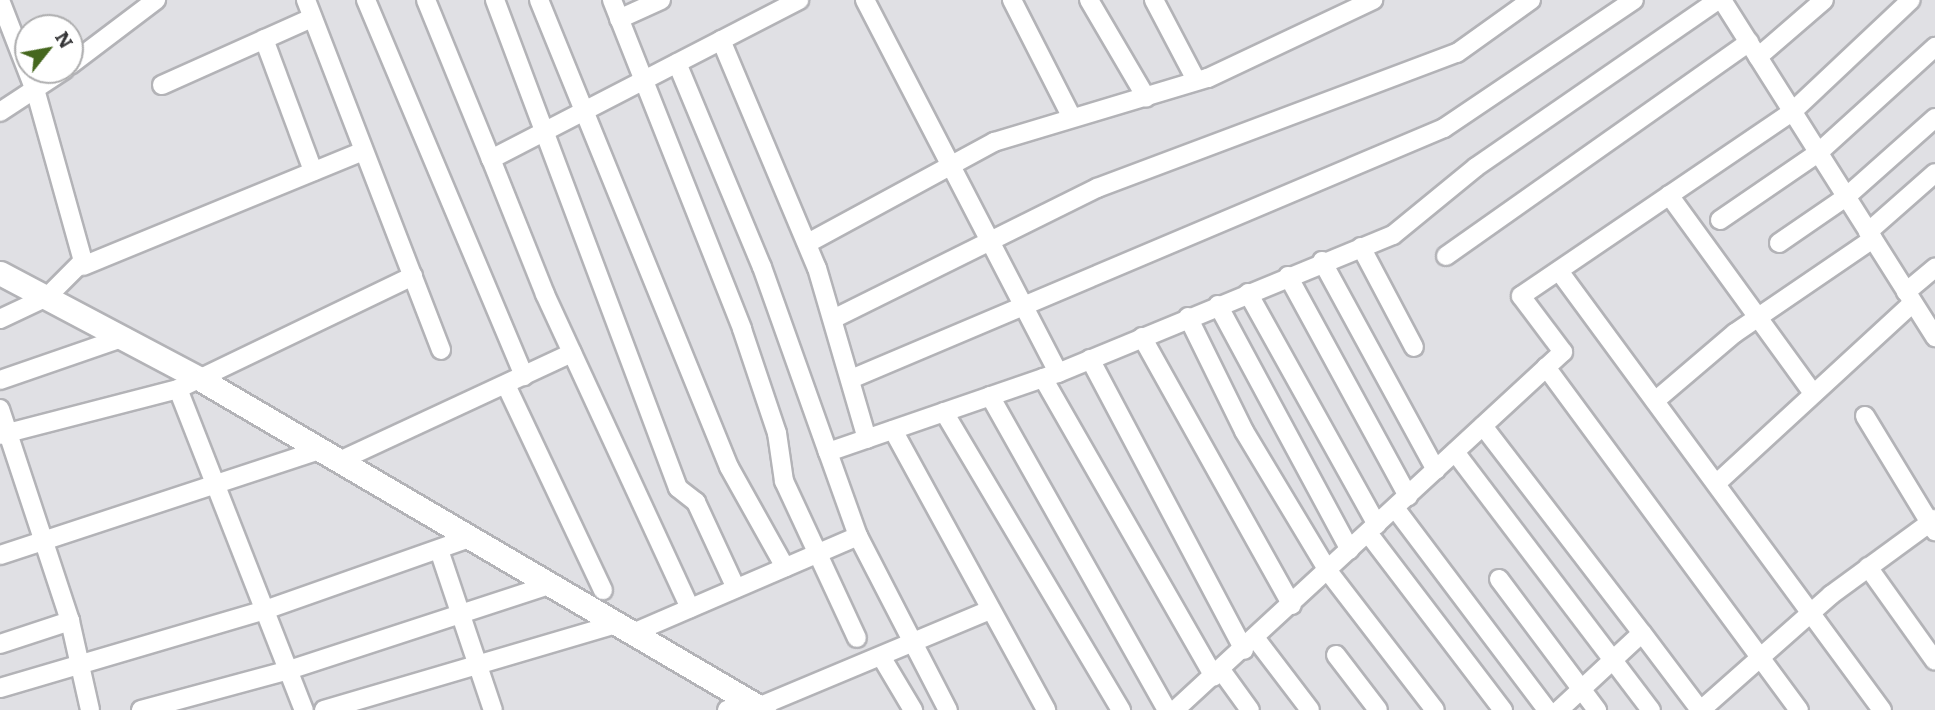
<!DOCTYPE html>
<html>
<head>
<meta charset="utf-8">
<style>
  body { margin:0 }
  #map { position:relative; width:1935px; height:710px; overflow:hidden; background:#e0e0e4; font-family:Literata,serif }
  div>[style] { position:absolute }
  .roads { filter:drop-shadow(2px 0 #b3b3b7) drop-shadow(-2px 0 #b3b3b7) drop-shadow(0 2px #b3b3b7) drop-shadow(0 -2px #b3b3b7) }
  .minor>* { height:18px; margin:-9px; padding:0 9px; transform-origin:9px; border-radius:9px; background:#fff }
  .tertiary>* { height:23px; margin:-11.5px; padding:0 11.5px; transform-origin:11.5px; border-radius:11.5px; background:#fff }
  span { translate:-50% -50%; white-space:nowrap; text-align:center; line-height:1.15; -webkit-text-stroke:7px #fff; paint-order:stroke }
  .north { position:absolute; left:14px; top:14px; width:70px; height:70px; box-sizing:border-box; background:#fff; border:2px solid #aeaeaf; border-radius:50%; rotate:59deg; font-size:19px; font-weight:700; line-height:28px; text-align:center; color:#353537 }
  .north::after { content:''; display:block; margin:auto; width:24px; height:32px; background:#45671e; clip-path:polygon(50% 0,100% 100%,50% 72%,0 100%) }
</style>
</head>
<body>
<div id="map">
  <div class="roads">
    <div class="minor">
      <div style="left:306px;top:0;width:375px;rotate:68.9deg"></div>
      <div style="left:366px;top:0;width:408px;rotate:67.2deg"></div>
      <div style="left:426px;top:0;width:172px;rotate:67.8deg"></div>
      <div style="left:495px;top:0;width:521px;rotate:69.44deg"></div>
      <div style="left:678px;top:488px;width:23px;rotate:38deg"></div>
      <div style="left:696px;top:502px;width:95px;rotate:65.1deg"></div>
      <div style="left:539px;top:0;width:504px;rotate:67.86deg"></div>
      <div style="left:729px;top:467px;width:115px;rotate:60.8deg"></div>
      <div style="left:612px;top:0;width:354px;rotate:68.4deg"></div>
      <div style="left:742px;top:329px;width:110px;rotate:71.4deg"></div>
      <div style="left:777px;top:433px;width:49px;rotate:81.7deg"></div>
      <div style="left:784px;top:481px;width:173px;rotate:65.1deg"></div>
      <div style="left:865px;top:0;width:420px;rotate:62.6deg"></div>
      <div style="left:1058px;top:373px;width:362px;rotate:-22.4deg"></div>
      <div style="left:1393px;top:235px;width:107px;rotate:-39.3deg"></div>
      <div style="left:1476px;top:167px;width:294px;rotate:-34.6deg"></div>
      <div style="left:1012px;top:0;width:130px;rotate:63deg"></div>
      <div style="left:1089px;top:0;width:113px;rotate:59.6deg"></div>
      <div style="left:1154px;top:0;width:88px;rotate:62.3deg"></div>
      <div style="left:1722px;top:0;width:399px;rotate:57.7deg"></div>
      <div style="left:619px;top:19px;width:46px;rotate:-24.3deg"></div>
      <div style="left:264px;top:39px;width:141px;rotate:69.6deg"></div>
      <div style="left:721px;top:40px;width:247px;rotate:67.2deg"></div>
      <div style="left:817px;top:268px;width:178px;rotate:73.7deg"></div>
      <div style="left:1758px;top:57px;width:87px;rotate:-40.8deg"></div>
      <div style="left:677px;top:63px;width:221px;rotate:67.4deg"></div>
      <div style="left:762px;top:267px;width:196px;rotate:70.4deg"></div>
      <div style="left:70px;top:65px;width:108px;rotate:-37.1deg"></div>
      <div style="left:162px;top:85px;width:164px;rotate:-24.1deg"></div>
      <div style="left:0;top:112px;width:77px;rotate:-33.3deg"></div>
      <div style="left:1669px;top:195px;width:245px;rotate:54deg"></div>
      <div style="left:1720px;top:220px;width:119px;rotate:-34.4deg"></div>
      <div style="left:1818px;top:153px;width:158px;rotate:-42.2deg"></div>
      <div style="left:1868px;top:232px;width:89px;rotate:-41.4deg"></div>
      <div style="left:808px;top:243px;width:212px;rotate:-28.5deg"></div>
      <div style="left:994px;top:142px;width:223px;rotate:-16.7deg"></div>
      <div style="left:1208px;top:78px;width:183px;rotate:-25.3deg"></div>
      <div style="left:1779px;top:243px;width:81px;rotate:-34.5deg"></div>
      <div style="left:1846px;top:197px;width:119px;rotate:-41.6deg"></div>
      <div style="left:1361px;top:247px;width:113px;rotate:62.1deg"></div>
      <div style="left:1446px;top:256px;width:371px;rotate:-35.2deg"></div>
      <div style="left:1322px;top:261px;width:238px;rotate:61.4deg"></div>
      <div style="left:83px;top:266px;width:300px;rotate:-22.3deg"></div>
      <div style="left:1559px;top:271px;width:545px;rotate:53.66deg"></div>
      <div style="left:1288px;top:276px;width:251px;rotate:61.4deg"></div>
      <div style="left:1906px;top:292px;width:38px;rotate:-40deg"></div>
      <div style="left:1248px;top:293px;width:265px;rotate:60.9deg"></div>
      <div style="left:1218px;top:305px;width:278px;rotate:61.7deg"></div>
      <div style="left:1188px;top:317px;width:127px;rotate:63.8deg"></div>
      <div style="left:1244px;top:431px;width:163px;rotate:59deg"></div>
      <div style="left:1328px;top:571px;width:175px;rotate:52.4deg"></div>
      <div style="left:0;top:319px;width:52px;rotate:-25.1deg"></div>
      <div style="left:47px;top:297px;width:51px;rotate:-45deg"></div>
      <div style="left:83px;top:261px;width:174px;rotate:-105.6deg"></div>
      <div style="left:36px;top:93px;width:100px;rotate:-111.2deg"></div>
      <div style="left:833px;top:319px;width:295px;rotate:-26.4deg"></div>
      <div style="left:1097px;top:188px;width:384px;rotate:-20.6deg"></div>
      <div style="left:1457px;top:53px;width:91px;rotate:-35.6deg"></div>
      <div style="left:1142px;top:337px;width:307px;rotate:60.8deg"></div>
      <div style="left:1090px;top:359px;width:329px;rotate:62.1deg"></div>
      <div style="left:1546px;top:367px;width:426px;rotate:53.6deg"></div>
      <div style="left:1043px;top:378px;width:344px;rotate:60.2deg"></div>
      <div style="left:851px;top:379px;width:644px;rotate:-22.94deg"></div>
      <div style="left:1444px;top:128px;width:229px;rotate:-34deg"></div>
      <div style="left:0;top:380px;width:132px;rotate:-19deg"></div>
      <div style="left:506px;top:385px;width:227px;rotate:64.7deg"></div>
      <div style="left:178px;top:389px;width:345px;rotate:68.6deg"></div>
      <div style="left:990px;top:396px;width:360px;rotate:60.6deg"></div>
      <div style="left:1655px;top:401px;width:105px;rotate:-40.4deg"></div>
      <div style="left:1735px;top:333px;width:167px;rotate:-34.3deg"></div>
      <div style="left:0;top:409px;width:223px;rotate:71.7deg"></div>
      <div style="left:70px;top:621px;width:91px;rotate:77.3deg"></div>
      <div style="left:944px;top:412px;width:347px;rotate:59.3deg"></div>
      <div style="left:1865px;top:416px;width:135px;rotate:58.7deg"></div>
      <div style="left:1483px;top:426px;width:261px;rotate:52.5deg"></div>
      <div style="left:893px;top:430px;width:319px;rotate:61.3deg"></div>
      <div style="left:0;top:435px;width:184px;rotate:-14.5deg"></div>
      <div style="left:178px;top:389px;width:261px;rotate:-25.7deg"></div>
      <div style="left:1455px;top:452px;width:324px;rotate:52.8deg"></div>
      <div style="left:337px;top:462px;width:259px;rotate:-24.9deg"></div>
      <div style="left:1717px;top:483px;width:266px;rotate:-42.6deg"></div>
      <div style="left:1395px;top:508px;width:253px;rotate:53deg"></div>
      <div style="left:1368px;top:533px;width:223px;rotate:52.7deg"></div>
      <div style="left:858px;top:536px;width:196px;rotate:62.7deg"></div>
      <div style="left:439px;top:550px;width:169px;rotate:71.4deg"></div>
      <div style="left:0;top:555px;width:333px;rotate:-18.2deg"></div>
      <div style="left:1868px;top:567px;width:115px;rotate:54.5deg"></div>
      <div style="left:1499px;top:579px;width:164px;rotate:53.2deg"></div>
      <div style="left:690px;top:608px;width:346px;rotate:-114.8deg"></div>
      <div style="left:545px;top:294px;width:145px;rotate:-111.8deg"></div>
      <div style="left:491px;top:159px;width:347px;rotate:-27.3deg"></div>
      <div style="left:633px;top:633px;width:245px;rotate:-23.3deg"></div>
      <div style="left:858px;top:536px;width:89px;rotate:-109.7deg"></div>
      <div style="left:828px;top:452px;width:243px;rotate:-19deg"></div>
      <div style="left:1256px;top:639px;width:89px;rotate:52.7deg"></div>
      <div style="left:0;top:644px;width:74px;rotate:-18.2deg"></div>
      <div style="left:1336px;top:655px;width:69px;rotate:52.6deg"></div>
      <div style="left:882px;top:658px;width:61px;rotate:59.2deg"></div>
      <div style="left:1221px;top:670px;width:49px;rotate:54.1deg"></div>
      <div style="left:0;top:688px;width:276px;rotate:-16.4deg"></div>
      <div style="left:265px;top:610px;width:219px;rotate:-19.4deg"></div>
      <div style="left:758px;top:707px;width:251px;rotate:-22.7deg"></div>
      <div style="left:141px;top:710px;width:153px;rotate:-15.1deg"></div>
      <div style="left:289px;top:670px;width:277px;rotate:-18.1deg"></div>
      <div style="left:324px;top:710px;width:305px;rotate:-16.4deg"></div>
      <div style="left:727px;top:710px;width:26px;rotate:-16deg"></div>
      <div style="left:1175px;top:710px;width:528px;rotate:-42.7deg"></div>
      <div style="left:1563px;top:352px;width:70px;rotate:-126.9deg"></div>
      <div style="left:1521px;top:296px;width:328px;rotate:-34.2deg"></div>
      <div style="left:1792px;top:112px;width:163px;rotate:-43.3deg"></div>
      <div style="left:1559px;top:710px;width:113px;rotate:-42.9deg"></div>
      <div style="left:1642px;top:633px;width:96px;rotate:53deg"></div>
      <div style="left:1701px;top:710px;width:174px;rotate:-41.5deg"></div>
      <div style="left:1831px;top:595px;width:129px;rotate:-36.2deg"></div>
    </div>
    <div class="tertiary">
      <div style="left:0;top:273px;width:226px;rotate:27.9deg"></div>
      <div style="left:200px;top:379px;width:654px;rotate:30.41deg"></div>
    </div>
  </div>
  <div class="north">N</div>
</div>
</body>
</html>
